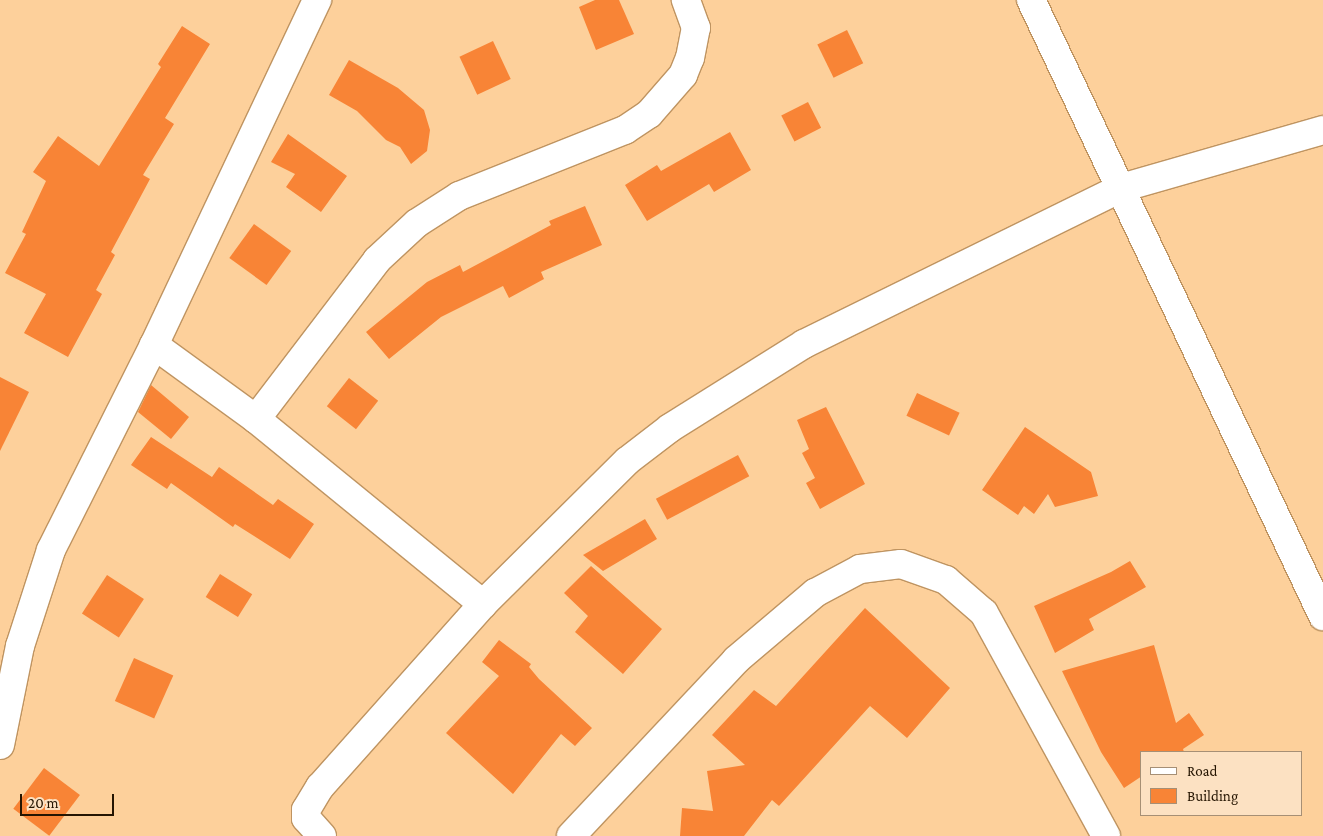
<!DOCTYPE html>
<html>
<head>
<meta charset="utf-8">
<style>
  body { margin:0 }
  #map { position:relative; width:1323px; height:836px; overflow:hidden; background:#fdd09b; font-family:"Crimson Pro",serif }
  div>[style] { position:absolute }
  .building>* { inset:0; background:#f88436; transform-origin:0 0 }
  .roads { filter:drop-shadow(1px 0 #bf9461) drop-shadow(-1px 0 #bf9461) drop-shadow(0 1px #bf9461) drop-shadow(0 -1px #bf9461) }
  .minor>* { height:28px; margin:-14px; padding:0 14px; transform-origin:14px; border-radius:14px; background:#fff }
  .tertiary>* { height:28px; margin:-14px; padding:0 14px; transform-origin:14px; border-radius:14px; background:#fff }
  span { translate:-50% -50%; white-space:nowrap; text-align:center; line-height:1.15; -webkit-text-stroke:4.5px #fce1c2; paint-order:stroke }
  .legend { position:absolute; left:1140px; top:751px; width:162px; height:65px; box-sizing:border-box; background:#fce1c2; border:1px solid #a68f75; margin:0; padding:6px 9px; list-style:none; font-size:15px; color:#251502 }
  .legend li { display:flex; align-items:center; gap:10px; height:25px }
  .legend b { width:25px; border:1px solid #a68f75 }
  .scale { position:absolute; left:20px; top:794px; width:94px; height:22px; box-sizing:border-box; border:2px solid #251502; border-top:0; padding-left:6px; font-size:15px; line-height:18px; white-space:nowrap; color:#251502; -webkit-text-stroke:4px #fce1c2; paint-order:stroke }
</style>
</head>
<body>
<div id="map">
  <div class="building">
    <div style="clip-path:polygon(595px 0,619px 0,634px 34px,596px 50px,579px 7px)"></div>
    <div style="clip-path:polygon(182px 26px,210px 44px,165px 118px,174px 124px,143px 175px,150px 179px,111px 252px,115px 255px,96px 290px,102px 294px,68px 357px,24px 333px,46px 294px,5px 273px,26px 234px,22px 232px,46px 181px,33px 172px,58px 136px,99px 166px,161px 67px,158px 64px)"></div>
    <div style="left:847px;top:30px;width:37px;height:33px;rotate:64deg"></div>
    <div style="left:493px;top:41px;width:42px;height:37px;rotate:65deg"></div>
    <div style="clip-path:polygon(349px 60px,398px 88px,424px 110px,430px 130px,427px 151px,411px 164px,400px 147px,386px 140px,357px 111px,329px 95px)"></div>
    <div style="left:808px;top:102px;width:29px;height:30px;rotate:63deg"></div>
    <div style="clip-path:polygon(730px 132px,751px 170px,714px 192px,709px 184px,647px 221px,625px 185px,657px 165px,661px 171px)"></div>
    <div style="clip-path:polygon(288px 134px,347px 176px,321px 212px,286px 187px,295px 174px,271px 162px)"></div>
    <div style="clip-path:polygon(585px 206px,602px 245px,541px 272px,544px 279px,509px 298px,503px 286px,441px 317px,389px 359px,366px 332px,427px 282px,460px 265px,463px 272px,551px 225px,549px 221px)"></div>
    <div style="left:254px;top:224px;width:46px;height:42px;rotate:36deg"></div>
    <div style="clip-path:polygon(0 377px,29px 392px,0 451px)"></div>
    <div style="left:349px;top:378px;width:37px;height:36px;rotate:38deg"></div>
    <div style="clip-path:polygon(151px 385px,189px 417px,171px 439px,138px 412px)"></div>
    <div style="left:917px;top:393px;width:47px;height:25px;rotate:25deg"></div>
    <div style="clip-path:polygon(826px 407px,865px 484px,820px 509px,806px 483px,815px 478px,802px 453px,809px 449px,797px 420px)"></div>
    <div style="clip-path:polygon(1025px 427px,1091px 472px,1098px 496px,1055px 507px,1048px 494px,1034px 514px,1024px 506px,1018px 515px,982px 490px)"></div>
    <div style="clip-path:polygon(151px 437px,212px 477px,219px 467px,273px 505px,278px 499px,314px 524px,290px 559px,235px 524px,233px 527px,171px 483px,167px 489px,131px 465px)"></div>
    <div style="left:738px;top:455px;width:24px;height:93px;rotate:62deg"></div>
    <div style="clip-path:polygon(645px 519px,657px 539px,603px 571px,583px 555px)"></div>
    <div style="clip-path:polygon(1130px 561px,1146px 587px,1089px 619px,1094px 630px,1055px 653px,1034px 606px,1111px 572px)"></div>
    <div style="clip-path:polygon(591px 566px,662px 629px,623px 674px,575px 632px,588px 616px,564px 593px)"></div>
    <div style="left:220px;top:574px;width:38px;height:27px;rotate:32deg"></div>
    <div style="left:107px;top:575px;width:44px;height:46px;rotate:33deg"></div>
    <div style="clip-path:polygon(865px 608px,950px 688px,907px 738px,870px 706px,779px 806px,772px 800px,744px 836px,680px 836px,682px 808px,713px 811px,707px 771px,745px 765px,712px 735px,754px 690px,776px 706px)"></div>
    <div style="clip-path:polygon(499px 640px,531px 664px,529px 667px,539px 679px,592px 728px,575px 746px,561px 734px,513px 794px,446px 733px,499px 676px,482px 662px)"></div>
    <div style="clip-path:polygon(1154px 645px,1176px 723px,1189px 713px,1204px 735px,1183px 749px,1184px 752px,1142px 752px,1142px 776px,1124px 788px,1101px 752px,1062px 671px)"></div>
    <div style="left:134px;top:658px;width:43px;height:47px;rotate:24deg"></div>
    <div style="left:44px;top:768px;width:45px;height:51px;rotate:37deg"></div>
  </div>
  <div class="roads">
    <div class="minor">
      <div style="left:154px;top:345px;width:126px;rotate:36deg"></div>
      <div style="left:256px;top:419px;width:293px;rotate:39.2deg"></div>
      <div style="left:256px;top:419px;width:200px;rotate:-52.7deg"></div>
      <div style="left:377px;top:260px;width:54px;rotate:-42.8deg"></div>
      <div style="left:417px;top:223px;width:50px;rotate:-32.7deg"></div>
      <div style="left:459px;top:196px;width:179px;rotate:-21.7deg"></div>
      <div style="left:625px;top:130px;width:29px;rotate:-34deg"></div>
      <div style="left:649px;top:114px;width:52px;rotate:-48.9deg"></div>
      <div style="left:683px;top:75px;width:18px;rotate:-68deg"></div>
      <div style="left:690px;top:58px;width:31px;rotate:-79deg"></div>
      <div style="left:696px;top:28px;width:30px;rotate:-110deg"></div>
      <div style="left:0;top:745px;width:101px;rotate:-78.6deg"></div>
      <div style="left:20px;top:646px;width:101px;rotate:-72.1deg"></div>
      <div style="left:51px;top:550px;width:229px;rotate:-63.3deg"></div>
      <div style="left:154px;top:345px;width:382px;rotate:-64.7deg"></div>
      <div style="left:322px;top:836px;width:24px;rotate:-132deg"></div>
      <div style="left:306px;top:818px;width:8px;rotate:-90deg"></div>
      <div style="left:306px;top:810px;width:27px;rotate:-59deg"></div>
      <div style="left:320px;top:787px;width:245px;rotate:-48.3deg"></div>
      <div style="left:483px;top:604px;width:203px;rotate:-44.8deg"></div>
      <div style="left:627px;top:461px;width:54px;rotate:-37.5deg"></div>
      <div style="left:670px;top:428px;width:158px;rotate:-32.1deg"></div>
      <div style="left:804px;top:344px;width:353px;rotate:-26.2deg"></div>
      <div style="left:1121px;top:188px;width:210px;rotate:-16deg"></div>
      <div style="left:571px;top:836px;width:241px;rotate:-46.8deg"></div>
      <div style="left:736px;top:660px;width:104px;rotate:-40.3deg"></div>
      <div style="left:815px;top:593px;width:51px;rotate:-28.1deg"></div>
      <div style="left:860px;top:569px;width:41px;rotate:-7deg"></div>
      <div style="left:901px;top:564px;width:48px;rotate:19.6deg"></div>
      <div style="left:946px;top:580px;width:50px;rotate:41deg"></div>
      <div style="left:984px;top:613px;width:254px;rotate:61.3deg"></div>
    </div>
    <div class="tertiary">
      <div style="left:1031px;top:0;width:682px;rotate:64.64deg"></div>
    </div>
  </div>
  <ul class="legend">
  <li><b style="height:6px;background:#fff"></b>Road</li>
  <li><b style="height:14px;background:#f88436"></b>Building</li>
  </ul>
  <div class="scale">20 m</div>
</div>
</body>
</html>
